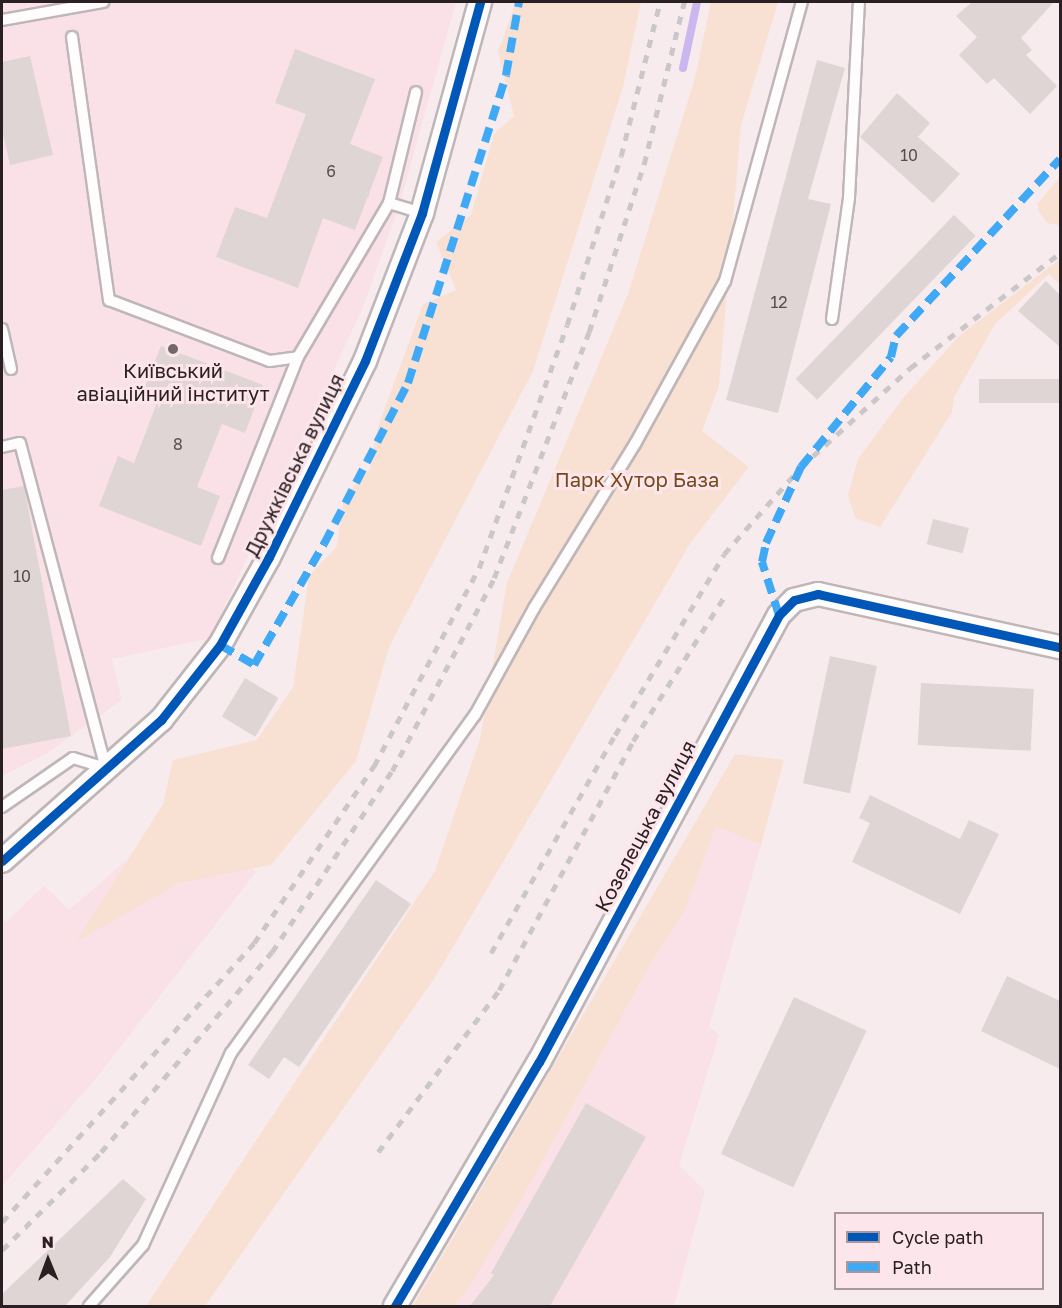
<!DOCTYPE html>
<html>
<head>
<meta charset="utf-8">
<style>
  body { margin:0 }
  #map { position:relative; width:1062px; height:1308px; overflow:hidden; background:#f7ebee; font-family:"Golos Text",sans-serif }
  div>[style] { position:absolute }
  .built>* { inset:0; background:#fae1e7 }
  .green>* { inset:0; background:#f8e1d2 }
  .stream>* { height:8px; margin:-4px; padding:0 4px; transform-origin:4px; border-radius:4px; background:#ccb6ef }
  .building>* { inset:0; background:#dfd5d5; transform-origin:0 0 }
  .path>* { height:4px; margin-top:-2px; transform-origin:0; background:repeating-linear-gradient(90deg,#dcd7d9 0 3px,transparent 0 6px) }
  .roads { filter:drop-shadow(2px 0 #bfb6b8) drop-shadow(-2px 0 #bfb6b8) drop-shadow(0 2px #bfb6b8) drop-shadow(0 -2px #bfb6b8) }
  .service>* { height:10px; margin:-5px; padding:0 5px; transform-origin:5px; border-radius:5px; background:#fefcfc }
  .minor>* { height:22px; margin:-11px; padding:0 11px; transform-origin:11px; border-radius:11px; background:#fefcfc }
  .rail>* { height:4.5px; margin-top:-2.25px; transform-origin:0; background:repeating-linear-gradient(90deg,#cbc7c9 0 8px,transparent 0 16px) }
  .quiet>* { height:8px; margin-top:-4px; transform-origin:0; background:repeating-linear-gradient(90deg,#3fa9f5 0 15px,transparent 0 23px) }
  .cycleway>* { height:9px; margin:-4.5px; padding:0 4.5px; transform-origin:4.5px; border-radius:4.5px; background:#0057b8 }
  .dots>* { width:16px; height:16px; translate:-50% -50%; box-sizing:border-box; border:3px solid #fce6eb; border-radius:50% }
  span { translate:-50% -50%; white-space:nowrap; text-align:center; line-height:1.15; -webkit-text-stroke:6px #fce6eb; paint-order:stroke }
  .number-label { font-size:16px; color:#574d50 }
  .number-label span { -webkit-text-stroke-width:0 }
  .poi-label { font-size:20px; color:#2a2023 }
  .street-label { font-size:20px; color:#2a2023 }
  .park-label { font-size:20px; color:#764a18 }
  .frame { position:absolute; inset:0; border:3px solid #2a2023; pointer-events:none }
  .legend { position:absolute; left:834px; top:1212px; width:210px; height:78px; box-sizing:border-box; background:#fce6eb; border:2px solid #a8979b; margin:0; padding:8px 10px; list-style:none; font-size:18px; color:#2a2023 }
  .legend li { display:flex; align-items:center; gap:12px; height:30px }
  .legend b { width:30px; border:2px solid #a8979b }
  .north { position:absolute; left:18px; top:1230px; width:60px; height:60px; -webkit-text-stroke:4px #fce6eb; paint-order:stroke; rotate:359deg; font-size:16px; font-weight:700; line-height:24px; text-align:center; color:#2a2023 }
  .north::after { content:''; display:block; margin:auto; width:21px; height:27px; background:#2a2023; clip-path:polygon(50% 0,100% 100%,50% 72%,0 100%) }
</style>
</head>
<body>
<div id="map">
  <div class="built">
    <div style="clip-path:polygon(11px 2px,456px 2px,399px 206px,363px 307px,210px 638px,112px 659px,122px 700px,46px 754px,2px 776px,2px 3px)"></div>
    <div style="clip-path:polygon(716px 825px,761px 845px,709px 1027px,719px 1035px,679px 1165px,705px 1191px,674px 1306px,456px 1306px,523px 1197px,650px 965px,685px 910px)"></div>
    <div style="clip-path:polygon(148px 842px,236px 845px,256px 872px,97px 1077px,2px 1186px,2px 918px,6px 922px,44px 886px,69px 910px)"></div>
  </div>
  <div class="green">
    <div style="clip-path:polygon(516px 2px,641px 2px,623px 87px,533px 371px,389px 647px,356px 761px,271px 865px,179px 883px,76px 942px,163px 804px,173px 760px,257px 740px,293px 687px,309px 576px,337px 546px,344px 497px,370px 469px,378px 427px,423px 304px,456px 290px,436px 242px,471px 215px,494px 134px,514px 116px,498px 52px)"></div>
    <div style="clip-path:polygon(711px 2px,778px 2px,741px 125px,719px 386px,702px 431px,749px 467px,691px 542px,436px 976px,205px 1306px,146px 1306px,435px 871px,480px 739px,507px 583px,628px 294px,695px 78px)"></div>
    <div style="clip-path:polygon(1060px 177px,1060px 223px,1058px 225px,1047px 223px,1038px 210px,1038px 203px)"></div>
    <div style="clip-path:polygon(1060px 259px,1060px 285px,1049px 274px,995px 324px,954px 397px,952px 412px,864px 553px,880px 527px,855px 518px,848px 495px,858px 459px,904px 397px,959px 336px)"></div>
    <div style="clip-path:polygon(735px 754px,784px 760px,761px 845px,716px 826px,685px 910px,650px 965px,523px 1197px,470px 1286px,455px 1306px,413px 1306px)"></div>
  </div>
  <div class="stream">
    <div style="left:683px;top:68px;width:67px;rotate:-78deg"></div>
  </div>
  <div class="building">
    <div style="clip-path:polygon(972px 2px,1054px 2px,1021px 38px,1032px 50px,1026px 55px,1057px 86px,1030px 114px,994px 78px,987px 84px,959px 55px,977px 37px,956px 16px)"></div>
    <div style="clip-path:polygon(295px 49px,375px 79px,350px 144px,383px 157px,355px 230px,323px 218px,298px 288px,216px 257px,235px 207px,267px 218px,306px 114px,275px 103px)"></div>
    <div style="clip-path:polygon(30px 56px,53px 155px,10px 165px,2px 129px,2px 62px)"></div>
    <div style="clip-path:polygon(817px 60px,845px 68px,808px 199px,831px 204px,778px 413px,726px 400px)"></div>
    <div style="clip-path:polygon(897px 93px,930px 123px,918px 137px,960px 174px,933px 203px,860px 137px)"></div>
    <div style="left:954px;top:215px;width:30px;height:228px;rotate:44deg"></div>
    <div style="clip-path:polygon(1046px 281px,1060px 295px,1060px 347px,1018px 311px)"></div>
    <div style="clip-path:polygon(161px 346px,263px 385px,245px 433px,222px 424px,197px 487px,220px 496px,201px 546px,99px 506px,118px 456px,134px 463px,158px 400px,142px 394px)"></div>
    <div style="left:979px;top:379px;width:81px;height:24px"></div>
    <div style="clip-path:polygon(24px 486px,71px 736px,2px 749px,2px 490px)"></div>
    <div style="left:933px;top:519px;width:37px;height:26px;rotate:14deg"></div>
    <div style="left:830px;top:656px;width:48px;height:130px;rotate:12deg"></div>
    <div style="left:245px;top:678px;width:39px;height:45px;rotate:31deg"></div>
    <div style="left:921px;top:683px;width:113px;height:62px;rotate:3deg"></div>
    <div style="clip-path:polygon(870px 795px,960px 839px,969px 820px,999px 834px,960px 914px,852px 862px,870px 823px,859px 818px)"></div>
    <div style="clip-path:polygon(376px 880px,411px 904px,299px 1067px,284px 1057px,269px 1079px,248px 1065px)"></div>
    <div style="clip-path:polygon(1007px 976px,1060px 1001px,1060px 1069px,981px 1031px)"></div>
    <div style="left:794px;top:997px;width:80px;height:173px;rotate:25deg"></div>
    <div style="clip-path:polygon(586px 1103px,646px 1137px,550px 1306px,470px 1306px,494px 1275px,491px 1273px)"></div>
    <div style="clip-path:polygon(123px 1179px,146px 1199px,110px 1257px,65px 1306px,2px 1306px,2px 1294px)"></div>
  </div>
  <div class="path">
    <div style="left:355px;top:190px;width:17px;rotate:21deg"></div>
  </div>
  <div class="roads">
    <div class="service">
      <div style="left:2px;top:20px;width:103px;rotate:-10.1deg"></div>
      <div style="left:72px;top:37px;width:266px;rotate:82deg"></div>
      <div style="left:109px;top:300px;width:172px;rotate:20.8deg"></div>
      <div style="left:270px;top:361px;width:28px;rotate:-8deg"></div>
      <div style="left:389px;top:203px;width:34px;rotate:17deg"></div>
      <div style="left:832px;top:319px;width:122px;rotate:-82deg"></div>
      <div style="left:849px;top:198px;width:196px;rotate:-87.1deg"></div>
      <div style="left:2px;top:329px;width:41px;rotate:77.3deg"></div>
      <div style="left:2px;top:447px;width:18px;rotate:-13deg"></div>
      <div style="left:20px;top:443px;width:336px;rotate:75.2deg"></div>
      <div style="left:218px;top:558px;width:216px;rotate:-68.3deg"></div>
      <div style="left:298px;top:357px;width:179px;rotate:-59.4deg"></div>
      <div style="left:389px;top:203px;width:114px;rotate:-76.3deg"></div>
      <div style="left:2px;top:807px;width:86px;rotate:-34.6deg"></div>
      <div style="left:73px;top:758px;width:34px;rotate:17deg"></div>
      <div style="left:89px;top:1306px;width:81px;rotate:-48.5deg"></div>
      <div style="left:143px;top:1245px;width:211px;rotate:-65.4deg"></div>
      <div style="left:231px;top:1053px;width:417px;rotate:-54.2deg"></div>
      <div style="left:475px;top:715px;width:122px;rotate:-61.1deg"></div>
      <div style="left:534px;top:608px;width:193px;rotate:-58.4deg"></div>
      <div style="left:635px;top:444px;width:186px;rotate:-61.1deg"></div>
      <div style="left:725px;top:281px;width:289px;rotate:-74.6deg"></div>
    </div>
    <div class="minor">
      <div style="left:2px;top:861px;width:213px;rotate:-41.6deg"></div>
      <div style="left:161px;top:720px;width:95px;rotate:-51.8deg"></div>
      <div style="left:220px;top:645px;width:101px;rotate:-60.9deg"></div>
      <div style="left:269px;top:557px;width:218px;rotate:-63.9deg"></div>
      <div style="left:365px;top:361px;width:159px;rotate:-68.9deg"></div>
      <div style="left:422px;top:213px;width:219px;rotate:-74.6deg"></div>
      <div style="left:395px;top:1306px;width:283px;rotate:-59.5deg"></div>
      <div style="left:539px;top:1062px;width:507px;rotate:-61.77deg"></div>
      <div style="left:779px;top:615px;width:21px;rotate:-45deg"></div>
      <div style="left:794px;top:600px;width:25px;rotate:-14deg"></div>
      <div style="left:818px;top:594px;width:248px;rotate:12.4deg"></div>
    </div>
  </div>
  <div class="rail">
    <div style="left:491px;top:953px;width:251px;rotate:-60.4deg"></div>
    <div style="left:615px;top:735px;width:211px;rotate:-58.9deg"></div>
    <div style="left:724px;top:554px;width:116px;rotate:-48.5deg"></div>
    <div style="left:801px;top:467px;width:147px;rotate:-42.2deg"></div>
    <div style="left:910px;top:368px;width:189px;rotate:-37.5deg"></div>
    <div style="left:378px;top:1152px;width:202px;rotate:-53.2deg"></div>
    <div style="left:499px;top:990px;width:283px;rotate:-61.7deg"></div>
    <div style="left:633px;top:741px;width:170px;rotate:-57.7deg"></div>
    <div style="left:2px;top:1222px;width:376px;rotate:-47.9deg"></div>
    <div style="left:254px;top:943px;width:214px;rotate:-55.9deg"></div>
    <div style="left:374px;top:766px;width:224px;rotate:-62.1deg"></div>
    <div style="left:479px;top:568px;width:258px;rotate:-70.1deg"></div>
    <div style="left:567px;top:325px;width:177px;rotate:-72.3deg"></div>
    <div style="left:621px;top:156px;width:159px;rotate:-75.8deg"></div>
    <div style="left:2px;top:1250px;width:139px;rotate:-44.7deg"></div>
    <div style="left:101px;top:1152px;width:263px;rotate:-49.5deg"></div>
    <div style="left:272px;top:952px;width:217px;rotate:-56.5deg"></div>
    <div style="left:392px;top:771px;width:218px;rotate:-62.1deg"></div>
    <div style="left:494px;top:578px;width:264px;rotate:-68.9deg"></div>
    <div style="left:589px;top:332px;width:177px;rotate:-71.9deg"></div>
    <div style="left:644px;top:164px;width:167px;rotate:-76.1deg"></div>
  </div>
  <div class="quiet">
    <div style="left:779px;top:615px;width:56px;rotate:-107.8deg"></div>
    <div style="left:762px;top:562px;width:19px;rotate:-78deg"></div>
    <div style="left:766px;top:543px;width:84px;rotate:-65.3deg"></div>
    <div style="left:801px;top:467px;width:142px;rotate:-50.7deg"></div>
    <div style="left:891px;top:357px;width:22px;rotate:-77deg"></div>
    <div style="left:896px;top:336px;width:241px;rotate:-47.2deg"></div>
    <div style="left:220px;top:645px;width:39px;rotate:30deg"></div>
    <div style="left:254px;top:665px;width:140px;rotate:-60deg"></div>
    <div style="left:324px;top:544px;width:182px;rotate:-62.4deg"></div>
    <div style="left:408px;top:383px;width:323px;rotate:-72.3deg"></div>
    <div style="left:506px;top:75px;width:74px;rotate:-79.9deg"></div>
  </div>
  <div class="cycleway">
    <div style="left:2px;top:861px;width:213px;rotate:-41.6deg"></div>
    <div style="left:161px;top:720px;width:95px;rotate:-51.8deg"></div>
    <div style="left:220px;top:645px;width:101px;rotate:-60.9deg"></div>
    <div style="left:269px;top:557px;width:218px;rotate:-63.9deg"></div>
    <div style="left:365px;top:361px;width:159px;rotate:-68.9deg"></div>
    <div style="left:422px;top:213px;width:219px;rotate:-74.6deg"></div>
    <div style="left:395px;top:1306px;width:283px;rotate:-59.5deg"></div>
    <div style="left:539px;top:1062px;width:507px;rotate:-61.77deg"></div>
    <div style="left:779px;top:615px;width:21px;rotate:-45deg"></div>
    <div style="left:794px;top:600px;width:25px;rotate:-14deg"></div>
    <div style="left:818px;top:594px;width:248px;rotate:12.4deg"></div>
  </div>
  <div class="dots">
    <div style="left:173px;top:349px;background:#72676a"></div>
  </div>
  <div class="number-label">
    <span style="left:909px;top:155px">10</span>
    <span style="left:331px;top:171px">6</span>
    <span style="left:779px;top:302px">12</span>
    <span style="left:178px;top:444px">8</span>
    <span style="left:22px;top:576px">10</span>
  </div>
  <div class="poi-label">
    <span style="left:173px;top:382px">Київський<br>авіаційний інститут</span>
  </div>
  <div class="street-label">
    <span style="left:294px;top:465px;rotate:-64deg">Дружківська вулиця</span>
    <span style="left:645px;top:826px;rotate:-62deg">Козелецька вулиця</span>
  </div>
  <div class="park-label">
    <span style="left:637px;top:479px">Парк Хутор База</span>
  </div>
  <div class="frame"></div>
  <ul class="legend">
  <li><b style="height:8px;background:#0057b8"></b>Cycle path</li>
  <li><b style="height:8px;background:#3fa9f5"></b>Path</li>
  </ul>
  <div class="north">N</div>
</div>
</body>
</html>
